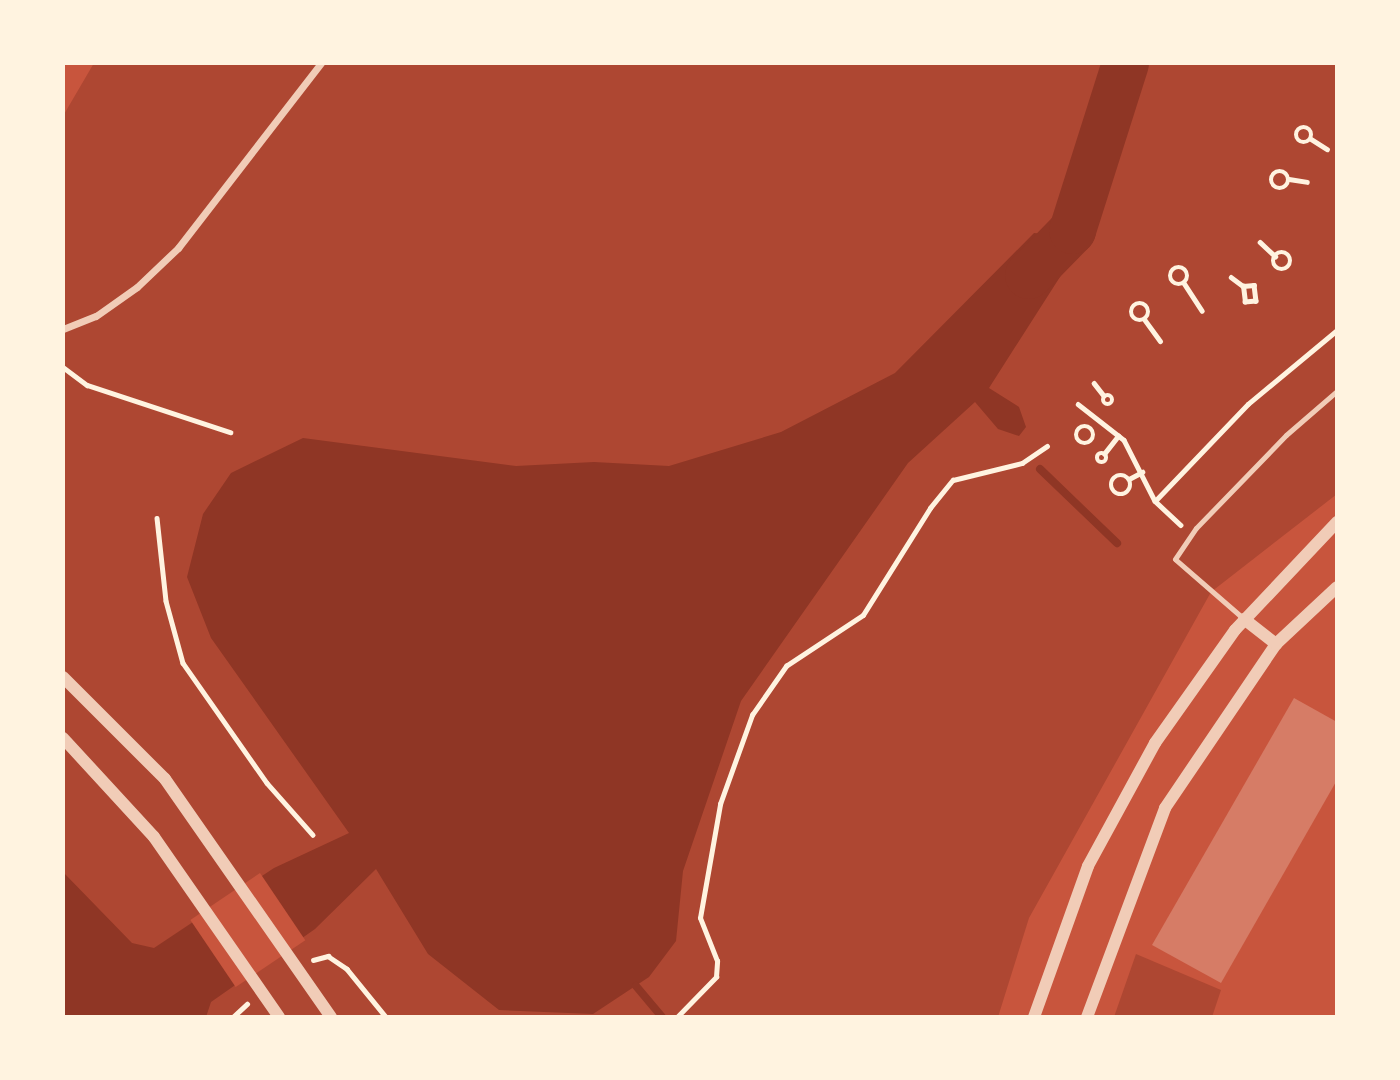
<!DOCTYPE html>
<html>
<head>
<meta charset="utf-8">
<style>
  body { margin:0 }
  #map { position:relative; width:1400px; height:1080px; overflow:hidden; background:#c8553d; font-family:"Space Grotesk",sans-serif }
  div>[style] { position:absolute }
  .green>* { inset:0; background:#ae4732 }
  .water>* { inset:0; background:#8f3625 }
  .pier>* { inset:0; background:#c8553d; transform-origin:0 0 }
  .stream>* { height:8px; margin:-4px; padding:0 4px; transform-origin:4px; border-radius:4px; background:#8f3625 }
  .river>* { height:47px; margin:-23.5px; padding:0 23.5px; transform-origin:23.5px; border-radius:23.5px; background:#8f3625 }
  .building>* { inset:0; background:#d67c66 }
  .path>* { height:4.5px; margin:-2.25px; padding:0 2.25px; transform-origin:2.25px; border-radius:2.25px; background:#fff3e0 }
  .path>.ring { margin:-2.25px; padding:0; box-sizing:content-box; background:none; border:4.5px solid #fff3e0; border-radius:50% }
  .service>* { height:5px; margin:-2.5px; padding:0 2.5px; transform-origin:2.5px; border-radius:2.5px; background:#f1ccb7 }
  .minor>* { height:7px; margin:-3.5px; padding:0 3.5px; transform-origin:3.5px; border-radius:3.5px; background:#f1ccb7 }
  .tertiary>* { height:12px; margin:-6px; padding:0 6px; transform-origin:6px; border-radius:6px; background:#f1ccb7 }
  span { translate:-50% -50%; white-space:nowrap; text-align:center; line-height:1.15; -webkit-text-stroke:6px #fff3e0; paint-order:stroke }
  .frame { position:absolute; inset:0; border:65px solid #fff3e0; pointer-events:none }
</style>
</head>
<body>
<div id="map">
  <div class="green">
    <div style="clip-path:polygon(94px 63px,1337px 63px,1337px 494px,1211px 592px,1029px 918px,998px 1017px,63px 1017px,63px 116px)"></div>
    <div style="clip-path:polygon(1136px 954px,1221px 990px,1212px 1017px,1114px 1017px)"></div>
  </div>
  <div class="water">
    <div style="clip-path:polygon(1072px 230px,1074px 255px,989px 388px,1019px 407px,1026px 427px,1019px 436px,998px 429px,975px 402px,908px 463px,741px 701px,683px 871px,676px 941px,649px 977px,593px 1014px,499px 1010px,428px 954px,376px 869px,315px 929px,211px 1002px,206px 1017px,63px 1017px,63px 872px,132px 943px,154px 948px,274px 868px,349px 833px,211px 638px,187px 577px,203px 514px,231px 473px,303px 438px,516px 466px,594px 462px,669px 466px,781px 432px,895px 373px,1034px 233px,1057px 235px)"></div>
  </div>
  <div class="pier">
    <div style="left:260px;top:873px;width:81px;height:84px;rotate:56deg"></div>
  </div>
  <div class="stream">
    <div style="left:1040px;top:469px;width:107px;rotate:43.9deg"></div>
    <div style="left:636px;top:986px;width:40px;rotate:50deg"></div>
  </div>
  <div class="river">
    <div style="left:1028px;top:275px;width:63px;rotate:-45.6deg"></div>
    <div style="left:1072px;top:230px;width:175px;rotate:-72.4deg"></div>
  </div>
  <div class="building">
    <div style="clip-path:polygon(1294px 698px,1337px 722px,1337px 780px,1221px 983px,1152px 945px)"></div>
  </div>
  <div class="path">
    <div class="ring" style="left:1296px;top:127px;width:11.5px;height:11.5px"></div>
    <div style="left:1311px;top:139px;width:19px;rotate:32deg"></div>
    <div class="ring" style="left:1271px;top:171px;width:13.5px;height:13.5px"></div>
    <div style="left:1289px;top:179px;width:18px;rotate:9deg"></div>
    <div style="left:1260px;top:242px;width:21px;rotate:43deg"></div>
    <div class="ring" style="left:1273px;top:252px;width:13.5px;height:13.5px"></div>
    <div class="ring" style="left:1170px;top:267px;width:13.5px;height:13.5px"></div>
    <div style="left:1231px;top:277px;width:15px;rotate:37deg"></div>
    <div style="left:1243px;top:286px;width:11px;rotate:-5deg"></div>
    <div style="left:1254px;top:285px;width:16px;rotate:83deg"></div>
    <div style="left:1256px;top:301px;width:11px;rotate:175deg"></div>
    <div style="left:1245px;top:302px;width:16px;rotate:-97deg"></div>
    <div style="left:1184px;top:283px;width:33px;rotate:57deg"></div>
    <div class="ring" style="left:1131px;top:303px;width:13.5px;height:13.5px"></div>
    <div style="left:1145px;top:320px;width:26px;rotate:54deg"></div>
    <div style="left:63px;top:367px;width:30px;rotate:37deg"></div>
    <div style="left:87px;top:385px;width:151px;rotate:18.2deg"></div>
    <div style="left:1094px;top:383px;width:16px;rotate:52deg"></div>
    <div class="ring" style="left:1103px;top:395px;width:5.5px;height:5.5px"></div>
    <div style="left:1078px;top:404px;width:58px;rotate:38deg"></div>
    <div style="left:1124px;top:440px;width:68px;rotate:63.1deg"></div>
    <div style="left:1155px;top:501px;width:35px;rotate:43deg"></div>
    <div class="ring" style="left:1076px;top:426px;width:13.5px;height:13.5px"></div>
    <div class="ring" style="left:1097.5px;top:453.5px;width:4.5px;height:4.5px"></div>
    <div style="left:1104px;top:454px;width:23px;rotate:-52deg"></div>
    <div class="ring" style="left:1111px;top:475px;width:15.5px;height:15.5px"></div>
    <div style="left:1129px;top:479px;width:15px;rotate:-28deg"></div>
    <div style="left:1155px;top:501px;width:134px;rotate:-46.2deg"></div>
    <div style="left:1248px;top:404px;width:116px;rotate:-39.7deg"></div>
    <div style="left:157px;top:518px;width:83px;rotate:83.8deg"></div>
    <div style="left:166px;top:601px;width:64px;rotate:74.7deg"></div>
    <div style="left:183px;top:663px;width:146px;rotate:55deg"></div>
    <div style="left:267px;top:783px;width:69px;rotate:48.5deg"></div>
    <div style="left:313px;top:960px;width:16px;rotate:-15deg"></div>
    <div style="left:328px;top:956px;width:23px;rotate:34deg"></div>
    <div style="left:347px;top:969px;width:62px;rotate:50.9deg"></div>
    <div style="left:233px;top:1017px;width:19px;rotate:-43deg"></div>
    <div style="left:677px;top:1017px;width:56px;rotate:-45.7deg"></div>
    <div style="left:716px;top:977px;width:16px;rotate:-86deg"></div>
    <div style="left:717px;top:961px;width:46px;rotate:-111.6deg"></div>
    <div style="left:700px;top:918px;width:116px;rotate:-80deg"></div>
    <div style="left:720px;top:804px;width:95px;rotate:-70.2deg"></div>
    <div style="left:752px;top:715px;width:60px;rotate:-55.2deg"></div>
    <div style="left:786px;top:666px;width:92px;rotate:-33.5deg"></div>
    <div style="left:863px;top:615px;width:126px;rotate:-57.9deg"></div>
    <div style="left:930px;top:508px;width:36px;rotate:-51deg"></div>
    <div style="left:953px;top:480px;width:71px;rotate:-13.8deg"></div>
    <div style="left:1022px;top:463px;width:30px;rotate:-34deg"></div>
  </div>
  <div class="service">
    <div style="left:1244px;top:619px;width:91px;rotate:-139deg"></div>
    <div style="left:1175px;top:559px;width:37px;rotate:-56deg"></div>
    <div style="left:1196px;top:528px;width:129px;rotate:-45.9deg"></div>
    <div style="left:1286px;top:435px;width:67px;rotate:-40.8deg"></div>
  </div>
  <div class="minor">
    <div style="left:63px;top:329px;width:35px;rotate:-22deg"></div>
    <div style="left:96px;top:316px;width:50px;rotate:-35.3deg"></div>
    <div style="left:137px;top:287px;width:57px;rotate:-43.6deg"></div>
    <div style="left:178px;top:248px;width:234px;rotate:-52.3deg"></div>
  </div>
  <div class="tertiary">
    <div style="left:1244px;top:619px;width:41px;rotate:38deg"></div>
    <div style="left:63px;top:677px;width:144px;rotate:45deg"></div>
    <div style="left:165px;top:779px;width:290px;rotate:55.1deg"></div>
    <div style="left:63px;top:738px;width:134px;rotate:47.4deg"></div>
    <div style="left:154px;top:837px;width:219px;rotate:55.2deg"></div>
    <div style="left:1034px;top:1017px;width:160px;rotate:-70.3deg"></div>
    <div style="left:1088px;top:866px;width:140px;rotate:-61.4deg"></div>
    <div style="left:1155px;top:743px;width:138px;rotate:-54.7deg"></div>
    <div style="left:1235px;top:630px;width:149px;rotate:-46.6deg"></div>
    <div style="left:1087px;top:1017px;width:223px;rotate:-69.5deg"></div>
    <div style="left:1165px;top:808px;width:198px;rotate:-55.9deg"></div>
    <div style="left:1276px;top:644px;width:83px;rotate:-43.1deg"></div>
  </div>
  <div class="frame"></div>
</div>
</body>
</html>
